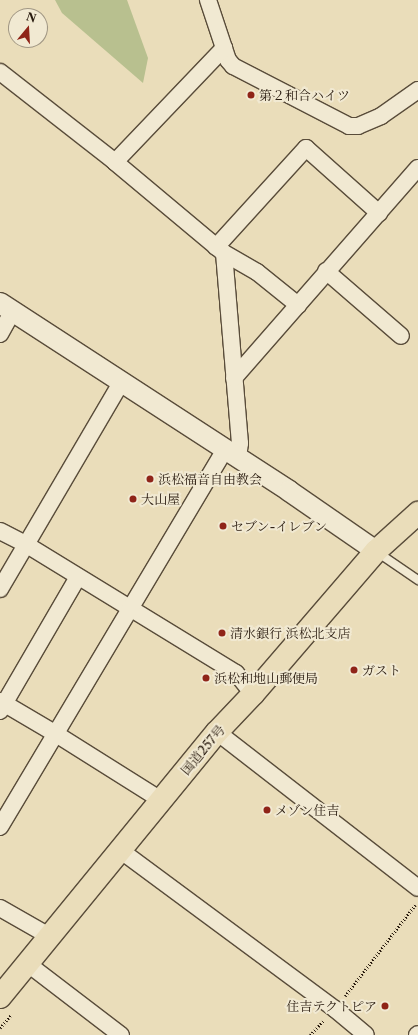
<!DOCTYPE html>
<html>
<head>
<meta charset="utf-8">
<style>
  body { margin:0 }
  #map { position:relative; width:418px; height:1035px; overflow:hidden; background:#eaddba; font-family:"Libre Caslon Text","Noto Serif JP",serif }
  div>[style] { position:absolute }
  .green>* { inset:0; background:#b8c08f }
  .path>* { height:2.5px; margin-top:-1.25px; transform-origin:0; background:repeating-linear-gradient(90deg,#291b0f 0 1px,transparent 0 3px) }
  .roads { filter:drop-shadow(1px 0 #594c3a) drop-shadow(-1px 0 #594c3a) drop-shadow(0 1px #594c3a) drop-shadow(0 -1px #594c3a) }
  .service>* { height:8px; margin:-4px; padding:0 4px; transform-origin:4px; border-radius:4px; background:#f1e9d2 }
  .minor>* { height:16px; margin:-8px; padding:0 8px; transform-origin:8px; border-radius:8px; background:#f1e9d2 }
  .tertiary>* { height:20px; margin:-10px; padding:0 10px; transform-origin:10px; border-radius:10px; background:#f1e9d2 }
  .trunk>* { height:22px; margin:-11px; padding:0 11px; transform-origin:11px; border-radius:11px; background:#eaddba }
  .dots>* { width:11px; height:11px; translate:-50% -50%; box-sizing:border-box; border:2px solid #f1e9d2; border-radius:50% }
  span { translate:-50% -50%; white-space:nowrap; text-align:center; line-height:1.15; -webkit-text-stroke:4px #f1e9d2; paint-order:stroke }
  .poi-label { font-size:13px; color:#291b0f }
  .left { translate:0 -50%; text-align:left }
  .right { translate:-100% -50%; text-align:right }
  .street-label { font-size:13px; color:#291b0f }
  .north { position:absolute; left:8px; top:8px; width:40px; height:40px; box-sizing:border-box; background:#f1e9d2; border:1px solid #a19784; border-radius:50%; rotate:18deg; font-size:11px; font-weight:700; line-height:16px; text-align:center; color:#291b0f }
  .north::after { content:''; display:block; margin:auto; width:14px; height:18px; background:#8f2418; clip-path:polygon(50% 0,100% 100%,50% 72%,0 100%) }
</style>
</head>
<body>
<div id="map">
  <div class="green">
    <div style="clip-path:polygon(55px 0,127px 0,148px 58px,143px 83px,62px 13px)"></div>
  </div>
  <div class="path">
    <div style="left:345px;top:996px;width:115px;rotate:-52.4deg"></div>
    <div style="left:0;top:1028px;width:17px;rotate:-50deg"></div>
    <div style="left:310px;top:1035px;width:19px;rotate:-47deg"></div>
  </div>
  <div class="roads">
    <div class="service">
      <div style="left:377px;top:552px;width:50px;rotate:34.3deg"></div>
    </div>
    <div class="minor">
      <div style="left:208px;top:0;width:63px;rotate:71.6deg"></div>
      <div style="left:228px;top:60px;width:8px;rotate:50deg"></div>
      <div style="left:233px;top:66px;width:131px;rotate:27.3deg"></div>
      <div style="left:349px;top:126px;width:9px"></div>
      <div style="left:358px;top:126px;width:25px;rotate:-23deg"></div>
      <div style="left:381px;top:116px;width:45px;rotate:-35.1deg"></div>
      <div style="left:0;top:72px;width:146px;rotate:38deg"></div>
      <div style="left:115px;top:162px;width:142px;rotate:39.9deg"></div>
      <div style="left:224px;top:253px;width:191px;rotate:85.2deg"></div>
      <div style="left:240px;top:443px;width:15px;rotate:98deg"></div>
      <div style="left:115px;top:162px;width:158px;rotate:-46.3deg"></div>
      <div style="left:216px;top:247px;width:134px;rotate:-47.7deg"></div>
      <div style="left:306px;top:148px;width:98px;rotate:41.7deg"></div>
      <div style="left:224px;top:253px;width:38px;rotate:30deg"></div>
      <div style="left:257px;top:272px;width:53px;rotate:38.8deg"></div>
      <div style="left:326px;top:271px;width:99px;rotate:40.9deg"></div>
      <div style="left:0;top:334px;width:26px;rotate:-61deg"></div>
      <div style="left:234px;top:378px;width:279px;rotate:-48.8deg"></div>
      <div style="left:0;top:531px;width:30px;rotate:27deg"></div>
      <div style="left:27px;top:545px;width:245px;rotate:31.5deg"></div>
      <div style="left:236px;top:673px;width:27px;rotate:51deg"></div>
      <div style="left:0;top:589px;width:241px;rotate:-59.6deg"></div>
      <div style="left:0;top:701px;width:65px;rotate:30.5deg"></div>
      <div style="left:56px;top:734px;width:124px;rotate:32.2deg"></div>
      <div style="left:0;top:711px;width:155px;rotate:-59.8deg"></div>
      <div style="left:217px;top:732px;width:254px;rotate:37.8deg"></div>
      <div style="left:0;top:827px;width:439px;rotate:-59.2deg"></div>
      <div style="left:120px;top:850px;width:267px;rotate:36.5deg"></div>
      <div style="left:335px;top:1009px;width:40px;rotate:40deg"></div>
      <div style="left:0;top:908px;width:56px;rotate:29.7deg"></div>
      <div style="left:28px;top:964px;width:117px;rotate:37.4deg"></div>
      <div style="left:417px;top:1035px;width:1px;rotate:-45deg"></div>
    </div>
    <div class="tertiary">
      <div style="left:0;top:303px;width:345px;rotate:33deg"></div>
      <div style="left:289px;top:491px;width:106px;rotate:34.6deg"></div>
    </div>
    <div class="trunk">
      <div style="left:0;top:997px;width:343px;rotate:-50.7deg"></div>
      <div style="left:217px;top:732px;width:52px;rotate:-46.5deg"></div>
      <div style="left:253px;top:694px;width:189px;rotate:-49.3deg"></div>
      <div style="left:376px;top:551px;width:57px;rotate:-42.1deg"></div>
    </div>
  </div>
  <div class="dots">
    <div style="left:251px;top:95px;background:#8f2418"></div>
    <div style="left:150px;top:479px;background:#8f2418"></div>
    <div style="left:133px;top:499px;background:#8f2418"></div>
    <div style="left:223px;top:526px;background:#8f2418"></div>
    <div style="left:222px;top:633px;background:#8f2418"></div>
    <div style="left:354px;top:670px;background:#8f2418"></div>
    <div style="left:206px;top:678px;background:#8f2418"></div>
    <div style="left:267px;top:810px;background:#8f2418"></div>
    <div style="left:385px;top:1006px;background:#8f2418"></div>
  </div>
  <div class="poi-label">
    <span class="left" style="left:259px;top:95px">第２和合ハイツ</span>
    <span class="left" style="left:158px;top:479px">浜松福音自由教会</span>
    <span class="left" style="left:141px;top:499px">大山屋</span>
    <span class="left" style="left:231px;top:526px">セブン-イレブン</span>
    <span class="left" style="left:230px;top:633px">清水銀行 浜松北支店</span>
    <span class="left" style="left:362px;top:670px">ガスト</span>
    <span class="left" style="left:214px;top:678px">浜松和地山郵便局</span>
    <span class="left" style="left:275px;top:810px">メゾン住吉</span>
    <span class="right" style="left:377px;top:1006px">住吉テクトピア</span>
  </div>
  <div class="street-label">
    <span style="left:203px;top:750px;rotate:-50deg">国道257号</span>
  </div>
  <div class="north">N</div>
</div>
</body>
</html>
